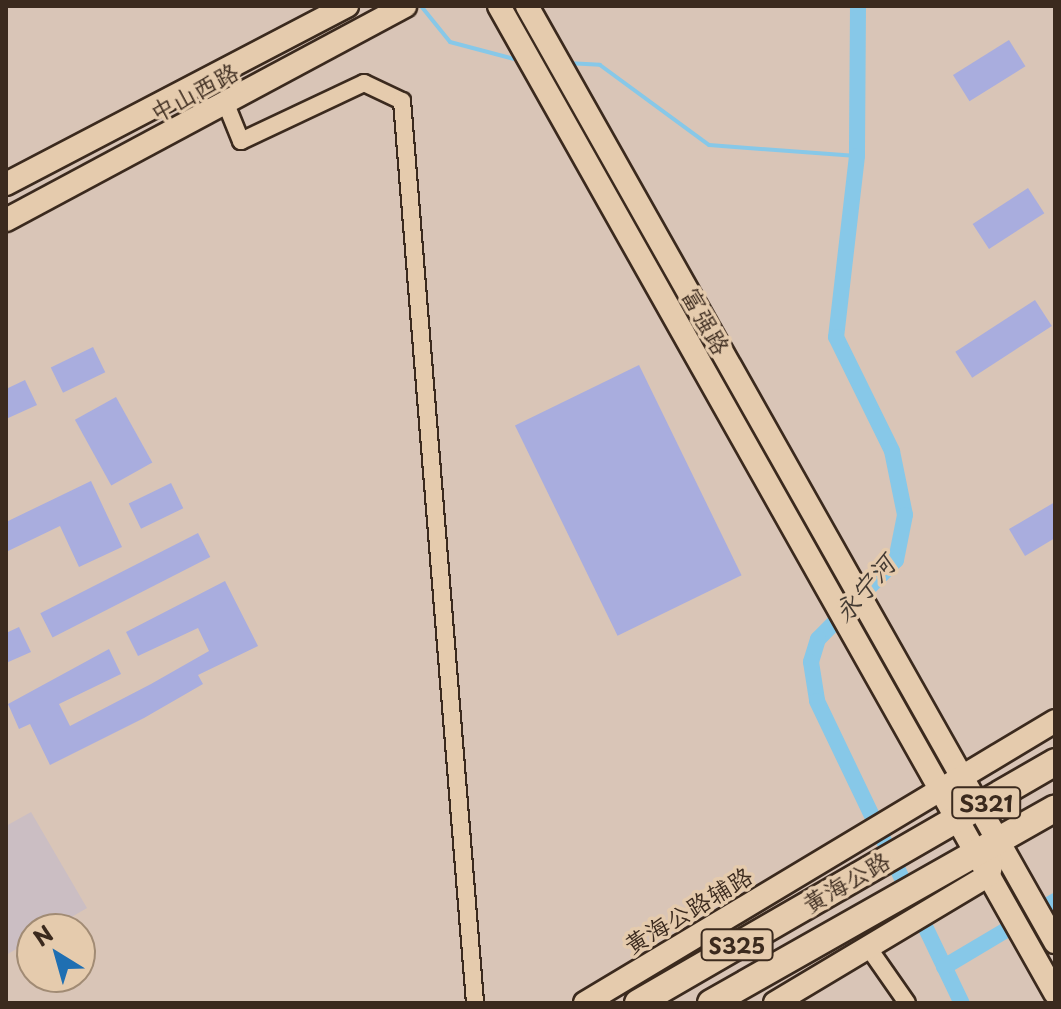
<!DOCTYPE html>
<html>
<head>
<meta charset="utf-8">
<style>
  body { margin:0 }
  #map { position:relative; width:1061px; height:1009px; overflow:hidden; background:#d9c5b7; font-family:"Playpen Sans","LXGW WenKai TC",sans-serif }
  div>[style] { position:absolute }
  .built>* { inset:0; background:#cbbec3 }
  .stream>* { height:4px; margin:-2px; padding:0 2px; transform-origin:2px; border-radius:2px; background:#87c8e8 }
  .canal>* { height:16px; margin:-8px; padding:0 8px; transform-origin:8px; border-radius:8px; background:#87c8e8 }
  .building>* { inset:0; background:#a9adde; transform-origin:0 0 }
  .roads { filter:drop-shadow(2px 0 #3b2a1e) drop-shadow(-2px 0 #3b2a1e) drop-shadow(0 2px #3b2a1e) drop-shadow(0 -2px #3b2a1e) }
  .street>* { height:16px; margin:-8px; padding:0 8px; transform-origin:8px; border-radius:8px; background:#e5cbad }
  .secondary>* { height:22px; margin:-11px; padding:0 11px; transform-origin:11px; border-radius:11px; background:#e5cbad }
  .primary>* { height:26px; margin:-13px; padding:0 13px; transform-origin:13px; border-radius:13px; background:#e5cbad }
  span { translate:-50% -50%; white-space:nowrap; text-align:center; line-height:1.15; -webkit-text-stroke:7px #e5cbad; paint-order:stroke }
  .shield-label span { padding:2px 6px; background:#e5cbad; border:2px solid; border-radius:6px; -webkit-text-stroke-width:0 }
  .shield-label { font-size:22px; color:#3b2a1e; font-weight:700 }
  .street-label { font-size:24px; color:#3b2a1e }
  .water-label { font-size:26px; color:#433a32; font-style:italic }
  .frame { position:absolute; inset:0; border:8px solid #3b2a1e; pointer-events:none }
  .north { position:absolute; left:16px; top:913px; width:80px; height:80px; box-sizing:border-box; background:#e5cbad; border:2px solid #a18b74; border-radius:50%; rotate:323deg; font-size:22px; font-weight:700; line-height:32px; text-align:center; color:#3b2a1e }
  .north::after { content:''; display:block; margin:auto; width:28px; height:36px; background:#1f6fb2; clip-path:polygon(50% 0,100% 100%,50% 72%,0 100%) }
</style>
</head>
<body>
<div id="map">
  <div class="built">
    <div style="clip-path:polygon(31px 812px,87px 908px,51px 929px,32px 929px,32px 940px,6px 955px,6px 826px)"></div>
  </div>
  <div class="stream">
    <div style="left:421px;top:6px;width:46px;rotate:51.1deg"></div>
    <div style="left:450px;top:42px;width:74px;rotate:14.8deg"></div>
    <div style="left:567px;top:63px;width:33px;rotate:3deg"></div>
    <div style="left:600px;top:65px;width:135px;rotate:36.3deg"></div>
    <div style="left:709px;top:145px;width:148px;rotate:4.3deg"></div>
  </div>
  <div class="canal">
    <div style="left:858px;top:6px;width:150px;rotate:90.4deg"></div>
    <div style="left:857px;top:156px;width:182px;rotate:96.6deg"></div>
    <div style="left:836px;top:337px;width:127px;rotate:63.8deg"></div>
    <div style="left:892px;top:451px;width:65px;rotate:78.5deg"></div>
    <div style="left:905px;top:515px;width:46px;rotate:101.3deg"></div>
    <div style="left:896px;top:560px;width:111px;rotate:134.6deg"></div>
    <div style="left:818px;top:639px;width:24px;rotate:107deg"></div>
    <div style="left:811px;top:662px;width:39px;rotate:81deg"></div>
    <div style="left:817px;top:701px;width:335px;rotate:64.4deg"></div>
    <div style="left:944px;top:967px;width:129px;rotate:-30.7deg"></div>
  </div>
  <div class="building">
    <div style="left:1009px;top:40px;width:31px;height:66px;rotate:58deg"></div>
    <div style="left:1028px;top:188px;width:30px;height:66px;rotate:57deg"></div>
    <div style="left:1035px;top:300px;width:31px;height:95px;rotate:57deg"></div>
    <div style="left:93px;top:347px;width:28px;height:47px;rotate:64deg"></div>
    <div style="left:639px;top:365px;width:234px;height:138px;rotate:64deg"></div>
    <div style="clip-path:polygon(25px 380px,37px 405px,6px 419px,6px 389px)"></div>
    <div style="left:116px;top:397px;width:75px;height:47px;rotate:61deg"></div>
    <div style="clip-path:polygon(91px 481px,122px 547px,79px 567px,60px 526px,6px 552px,6px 522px)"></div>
    <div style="left:171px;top:483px;width:28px;height:47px;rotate:64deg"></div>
    <div style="clip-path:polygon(1055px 502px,1055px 538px,1025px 556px,1009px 529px)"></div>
    <div style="left:198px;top:533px;width:27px;height:177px;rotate:63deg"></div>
    <div style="clip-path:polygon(225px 581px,258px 646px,198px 675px,203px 684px,144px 718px,50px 765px,30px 724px,19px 729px,8px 704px,109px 649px,121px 674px,59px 704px,70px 726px,151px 684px,209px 651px,198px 628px,138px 656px,126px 632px)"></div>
    <div style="clip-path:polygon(19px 627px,31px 652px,6px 663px,6px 633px)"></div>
  </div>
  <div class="roads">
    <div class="street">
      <div style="left:226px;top:104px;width:40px;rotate:68deg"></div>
      <div style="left:241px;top:141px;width:136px;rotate:-25.2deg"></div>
      <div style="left:364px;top:83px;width:42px;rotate:25.3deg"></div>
      <div style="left:402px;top:101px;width:905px;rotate:85.37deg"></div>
      <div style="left:868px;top:947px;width:68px;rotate:55.1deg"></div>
    </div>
    <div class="secondary">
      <div style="left:499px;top:6px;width:1133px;rotate:60.61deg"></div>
      <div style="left:527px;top:6px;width:1075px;rotate:60.57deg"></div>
      <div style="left:6px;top:184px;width:385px;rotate:-27.6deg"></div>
      <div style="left:6px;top:220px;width:453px;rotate:-28.2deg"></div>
      <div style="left:585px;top:1003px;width:548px;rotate:-30.96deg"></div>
      <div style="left:775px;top:1003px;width:249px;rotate:-30.9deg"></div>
      <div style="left:989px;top:875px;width:13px;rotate:-77deg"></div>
    </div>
    <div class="primary">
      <div style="left:638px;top:1003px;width:482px;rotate:-30deg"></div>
      <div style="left:711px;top:1003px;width:395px;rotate:-29.5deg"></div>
    </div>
  </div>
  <div class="shield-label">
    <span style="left:986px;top:803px">S321</span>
    <span style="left:737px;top:945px">S325</span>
  </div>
  <div class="street-label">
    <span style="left:194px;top:92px;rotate:-28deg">中山西路</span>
    <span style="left:706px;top:321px;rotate:61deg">富强路</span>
    <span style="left:846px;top:882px;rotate:-30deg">黄海公路</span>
    <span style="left:688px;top:910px;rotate:-31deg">黄海公路辅路</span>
  </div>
  <div class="water-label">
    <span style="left:864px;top:588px;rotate:-49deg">永宁河</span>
  </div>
  <div class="frame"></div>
  <div class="north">N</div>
</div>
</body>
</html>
